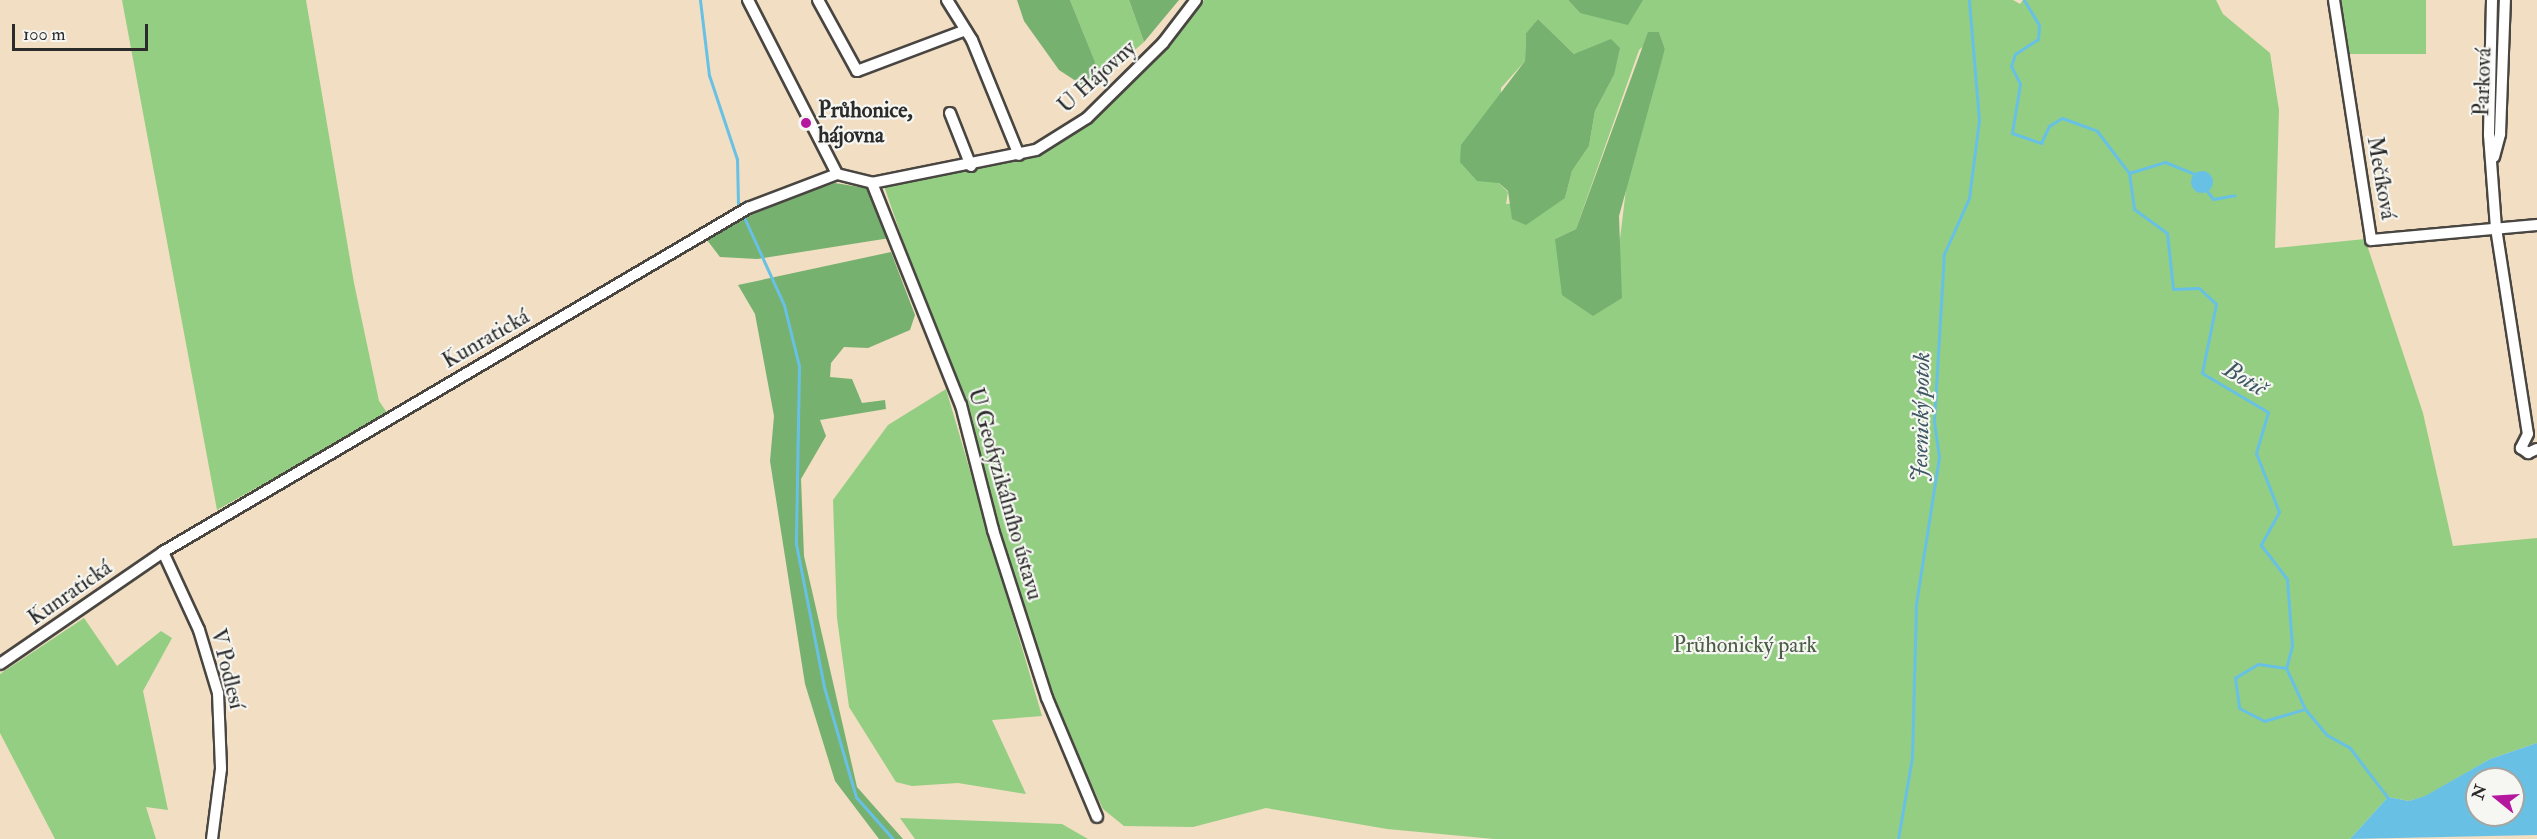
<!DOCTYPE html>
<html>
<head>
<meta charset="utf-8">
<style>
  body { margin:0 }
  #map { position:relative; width:2537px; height:839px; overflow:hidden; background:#f2dec2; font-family:"IM FELL Double Pica",serif }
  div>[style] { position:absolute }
  .green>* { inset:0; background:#93ce82; transform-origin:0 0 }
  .forest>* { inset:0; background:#76b170 }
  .water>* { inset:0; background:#68c1e5 }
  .round { border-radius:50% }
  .stream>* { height:3px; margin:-1.5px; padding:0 1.5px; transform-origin:1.5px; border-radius:1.5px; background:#68c1e5 }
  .roads { filter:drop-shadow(2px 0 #494642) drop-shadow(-2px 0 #494642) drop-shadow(0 2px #494642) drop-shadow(0 -2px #494642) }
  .minor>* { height:10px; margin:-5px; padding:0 5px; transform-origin:5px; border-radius:5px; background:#fff }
  .dots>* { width:16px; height:16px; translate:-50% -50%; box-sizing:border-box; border:3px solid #f6f6f2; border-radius:50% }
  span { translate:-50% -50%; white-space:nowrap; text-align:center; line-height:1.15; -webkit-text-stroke:4.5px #f6f6f2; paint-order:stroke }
  .street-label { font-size:22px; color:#2b2b2b }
  .poi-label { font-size:22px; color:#2b2b2b; font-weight:700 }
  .left { translate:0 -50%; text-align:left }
  .park-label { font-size:22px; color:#4a5c45 }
  .water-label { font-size:24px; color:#3d5863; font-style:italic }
  .north { position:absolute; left:2465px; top:767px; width:60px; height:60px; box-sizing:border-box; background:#f6f6f2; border:2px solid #a5a5a2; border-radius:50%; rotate:288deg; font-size:16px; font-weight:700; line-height:24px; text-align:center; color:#2b2b2b }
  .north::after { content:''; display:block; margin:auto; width:21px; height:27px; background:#b5179e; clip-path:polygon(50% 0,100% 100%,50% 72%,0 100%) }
  .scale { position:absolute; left:12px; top:24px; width:136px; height:27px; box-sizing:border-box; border:3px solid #2b2b2b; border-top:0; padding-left:8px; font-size:18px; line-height:21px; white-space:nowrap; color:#2b2b2b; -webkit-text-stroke:4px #f6f6f2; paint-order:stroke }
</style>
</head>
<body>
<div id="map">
  <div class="green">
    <div style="clip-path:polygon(122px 0,306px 0,354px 283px,379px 401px,388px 414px,217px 510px)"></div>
    <div style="clip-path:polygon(1070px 0,1129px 0,1144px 42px,1102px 79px)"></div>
    <div style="clip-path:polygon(evenodd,1204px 0,1568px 0,1580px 13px,1643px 0,2013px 0,2020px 4px,2023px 0,2216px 0,2223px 14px,2270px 53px,2279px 110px,2275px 248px,2365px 239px,2423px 413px,2453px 546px,2537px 538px,2537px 743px,2490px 759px,2426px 796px,2409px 801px,2388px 797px,2350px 839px,1494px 839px,1387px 829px,1266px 808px,1193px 827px,1124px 826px,1103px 809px,1063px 726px,998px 523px,968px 402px,926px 307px,884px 186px,1037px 157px,1090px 124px,1167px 48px,1204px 0,1538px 19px,1574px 54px,1590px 52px,1614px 75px,1595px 111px,1589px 146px,1572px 171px,1565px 198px,1506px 204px,1508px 192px,1499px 183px,1501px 88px,1525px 61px,1526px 33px,1538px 19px,1204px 0,1659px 32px,1665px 49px,1628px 173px,1619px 247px,1555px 239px,1576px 229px,1639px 50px,1659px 32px)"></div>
    <div style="left:2340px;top:0;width:86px;height:54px"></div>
    <div style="clip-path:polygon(946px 389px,1042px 716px,992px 720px,1026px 794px,958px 783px,912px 786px,896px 782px,849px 707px,837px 618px,833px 500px,888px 425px)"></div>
    <div style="clip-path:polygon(84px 618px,117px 666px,161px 631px,172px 638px,143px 691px,168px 810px,146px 807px,156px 839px,55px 839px,0 733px,0 674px)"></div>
    <div style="clip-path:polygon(900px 818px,1062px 824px,1088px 839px,915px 839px)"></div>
  </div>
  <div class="forest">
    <div style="clip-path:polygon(1017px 0,1070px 0,1102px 79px,1082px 85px,1059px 70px,1024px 21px)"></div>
    <div style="clip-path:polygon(1129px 0,1179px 0,1144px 42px)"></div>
    <div style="clip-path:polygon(1568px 0,1643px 0,1628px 25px,1580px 13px)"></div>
    <div style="clip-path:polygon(1538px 19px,1574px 54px,1611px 39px,1620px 48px,1614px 75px,1595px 111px,1589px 146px,1572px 171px,1565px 198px,1526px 225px,1512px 219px,1508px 191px,1499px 183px,1477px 181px,1460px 162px,1461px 145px,1525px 61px,1526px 33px)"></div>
    <div style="clip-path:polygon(1648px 32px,1659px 32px,1665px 49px,1619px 216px,1622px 298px,1593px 316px,1562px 295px,1555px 239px,1576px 229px)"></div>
    <div style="clip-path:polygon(835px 183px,872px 189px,890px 238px,757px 259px,720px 257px,707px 240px,763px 207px)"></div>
    <div style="clip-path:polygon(891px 252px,915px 315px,910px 330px,868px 348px,844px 347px,831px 363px,830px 377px,852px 379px,862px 403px,885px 400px,886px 409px,820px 420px,826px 436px,801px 479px,804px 556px,857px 787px,903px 839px,879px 839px,835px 781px,805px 684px,770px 461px,774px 416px,755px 314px,738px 285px)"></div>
  </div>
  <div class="water">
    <div class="round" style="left:2191px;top:171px;width:22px;height:22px"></div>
    <div style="clip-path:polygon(evenodd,2537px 743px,2537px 835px,2350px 839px,2388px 797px,2409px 801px,2425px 796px,2490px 759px,2537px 743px,2477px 779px,2513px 779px,2513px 815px,2477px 815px,2477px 779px)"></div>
  </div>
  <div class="stream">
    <div style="left:700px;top:0;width:76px;rotate:83.2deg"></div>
    <div style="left:709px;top:75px;width:89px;rotate:71.6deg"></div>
    <div style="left:737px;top:159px;width:45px;rotate:88.7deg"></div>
    <div style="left:738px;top:204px;width:111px;rotate:65.5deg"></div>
    <div style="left:784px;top:305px;width:63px;rotate:76.2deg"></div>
    <div style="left:799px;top:366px;width:178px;rotate:91deg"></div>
    <div style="left:796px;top:544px;width:146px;rotate:78.9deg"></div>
    <div style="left:824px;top:687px;width:115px;rotate:73.8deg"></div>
    <div style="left:856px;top:797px;width:56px;rotate:48.6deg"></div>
    <div style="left:2024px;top:0;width:29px;rotate:59deg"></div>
    <div style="left:2039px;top:25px;width:14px;rotate:94deg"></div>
    <div style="left:2038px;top:39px;width:27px;rotate:147deg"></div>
    <div style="left:2015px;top:54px;width:13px;rotate:108deg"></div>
    <div style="left:2011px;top:66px;width:20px;rotate:63deg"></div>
    <div style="left:2020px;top:84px;width:50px;rotate:99.3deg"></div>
    <div style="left:2012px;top:133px;width:31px;rotate:19deg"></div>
    <div style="left:2041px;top:143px;width:19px;rotate:-65deg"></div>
    <div style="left:2049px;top:126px;width:15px;rotate:-32deg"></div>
    <div style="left:2062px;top:118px;width:37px;rotate:20deg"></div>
    <div style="left:2097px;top:131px;width:53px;rotate:52.7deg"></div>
    <div style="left:2129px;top:173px;width:36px;rotate:82deg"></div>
    <div style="left:2134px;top:209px;width:41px;rotate:36deg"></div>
    <div style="left:2167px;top:233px;width:56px;rotate:83.9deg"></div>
    <div style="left:2173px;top:289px;width:26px;rotate:-2deg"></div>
    <div style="left:2199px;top:288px;width:23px;rotate:43deg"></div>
    <div style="left:2216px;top:304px;width:70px;rotate:101.5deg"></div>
    <div style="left:2202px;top:373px;width:77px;rotate:30.6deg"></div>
    <div style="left:2268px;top:412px;width:43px;rotate:106.3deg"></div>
    <div style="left:2256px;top:453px;width:63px;rotate:68.7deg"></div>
    <div style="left:2279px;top:512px;width:38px;rotate:119deg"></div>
    <div style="left:2261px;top:545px;width:43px;rotate:52.6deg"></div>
    <div style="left:2287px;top:579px;width:67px;rotate:85.7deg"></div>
    <div style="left:2292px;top:646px;width:23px;rotate:105deg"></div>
    <div style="left:2286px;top:668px;width:45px;rotate:65.1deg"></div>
    <div style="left:2305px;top:709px;width:34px;rotate:50deg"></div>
    <div style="left:2327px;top:735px;width:26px;rotate:29deg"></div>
    <div style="left:2350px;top:748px;width:63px;rotate:52.8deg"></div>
    <div style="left:2129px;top:173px;width:38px;rotate:-17deg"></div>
    <div style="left:2165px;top:162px;width:31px;rotate:22deg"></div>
    <div style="left:2207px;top:191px;width:10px;rotate:53deg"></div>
    <div style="left:2213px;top:199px;width:22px;rotate:-10deg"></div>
    <div style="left:2286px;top:668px;width:28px;rotate:-172deg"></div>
    <div style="left:2258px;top:664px;width:27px;rotate:149deg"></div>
    <div style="left:2235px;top:678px;width:30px;rotate:82deg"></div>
    <div style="left:2239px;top:708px;width:28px;rotate:27deg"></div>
    <div style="left:2264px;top:721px;width:43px;rotate:-16.3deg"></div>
    <div style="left:1898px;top:839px;width:83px;rotate:-80.3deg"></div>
    <div style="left:1912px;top:757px;width:153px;rotate:-88.5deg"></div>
    <div style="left:1916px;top:604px;width:149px;rotate:-81.1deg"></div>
    <div style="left:1939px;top:457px;width:36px;rotate:-98deg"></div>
    <div style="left:1934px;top:421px;width:167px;rotate:-86.6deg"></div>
    <div style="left:1944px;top:254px;width:61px;rotate:-65.9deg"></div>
    <div style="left:1969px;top:198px;width:79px;rotate:-82.7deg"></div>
    <div style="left:1979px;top:120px;width:120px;rotate:-94.8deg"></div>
  </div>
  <div class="roads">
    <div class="minor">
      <div style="left:748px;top:0;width:195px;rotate:62.9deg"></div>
      <div style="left:818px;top:0;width:81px;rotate:61.2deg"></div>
      <div style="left:857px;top:71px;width:116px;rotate:-20.6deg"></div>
      <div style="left:947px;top:0;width:47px;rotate:58deg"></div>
      <div style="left:972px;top:40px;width:124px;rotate:67.8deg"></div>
      <div style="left:2334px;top:0;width:243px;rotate:81.2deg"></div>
      <div style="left:2371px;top:240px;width:167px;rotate:-5.2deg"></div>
      <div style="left:2492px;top:0;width:135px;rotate:91.3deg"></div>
      <div style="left:2489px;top:135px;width:93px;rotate:85.7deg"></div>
      <div style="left:2496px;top:228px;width:208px;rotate:81.2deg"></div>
      <div style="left:950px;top:113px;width:57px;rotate:68.4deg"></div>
      <div style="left:2494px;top:157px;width:24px;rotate:-75deg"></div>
      <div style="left:2500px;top:134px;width:134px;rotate:-87.9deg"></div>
      <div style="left:872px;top:183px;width:239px;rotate:68.2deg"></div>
      <div style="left:961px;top:405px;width:129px;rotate:75.6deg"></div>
      <div style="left:993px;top:530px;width:176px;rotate:72.2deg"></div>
      <div style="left:1047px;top:698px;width:129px;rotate:67.2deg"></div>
      <div style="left:2528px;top:434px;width:16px;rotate:117deg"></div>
      <div style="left:2521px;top:448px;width:9px;rotate:36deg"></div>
      <div style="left:2528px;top:453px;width:10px;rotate:-24deg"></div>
      <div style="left:163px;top:552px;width:86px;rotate:65.2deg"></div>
      <div style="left:199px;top:630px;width:66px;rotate:73.2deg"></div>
      <div style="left:218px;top:693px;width:76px;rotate:87.7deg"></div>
      <div style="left:221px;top:769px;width:71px;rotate:97.3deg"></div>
      <div style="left:0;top:664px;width:198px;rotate:-34.5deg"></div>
      <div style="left:163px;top:552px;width:679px;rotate:-30.46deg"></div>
      <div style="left:748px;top:208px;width:95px;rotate:-20.9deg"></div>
      <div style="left:837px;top:174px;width:36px;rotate:14deg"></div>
      <div style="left:872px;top:183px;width:167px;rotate:-11.4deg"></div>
      <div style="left:1036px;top:150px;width:60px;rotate:-32.1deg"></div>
      <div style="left:1087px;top:118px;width:107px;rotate:-44.6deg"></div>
      <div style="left:1163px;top:43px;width:54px;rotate:-52.5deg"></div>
    </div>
  </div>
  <div class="dots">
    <div style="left:806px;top:123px;background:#b5179e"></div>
  </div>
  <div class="street-label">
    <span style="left:1097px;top:77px;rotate:-42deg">U Hájovny</span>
    <span style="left:2483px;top:82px;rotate:-88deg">Parková</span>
    <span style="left:2381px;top:178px;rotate:80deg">Mečíková</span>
    <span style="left:486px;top:339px;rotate:-30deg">Kunratická</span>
    <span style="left:1005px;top:494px;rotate:74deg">U Geofyzikálního ústavu</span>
    <span style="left:70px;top:593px;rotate:-35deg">Kunratická</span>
    <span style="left:227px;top:669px;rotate:76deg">V Podlesí</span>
  </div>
  <div class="poi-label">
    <span class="left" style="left:818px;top:123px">Průhonice,<br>hájovna</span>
  </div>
  <div class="park-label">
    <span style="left:1745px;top:646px">Průhonický park</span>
  </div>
  <div class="water-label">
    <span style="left:2245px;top:379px;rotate:31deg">Botič</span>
    <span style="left:1921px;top:417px;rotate:-89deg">Jesenický potok</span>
  </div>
  <div class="north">N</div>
  <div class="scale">100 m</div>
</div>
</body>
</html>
